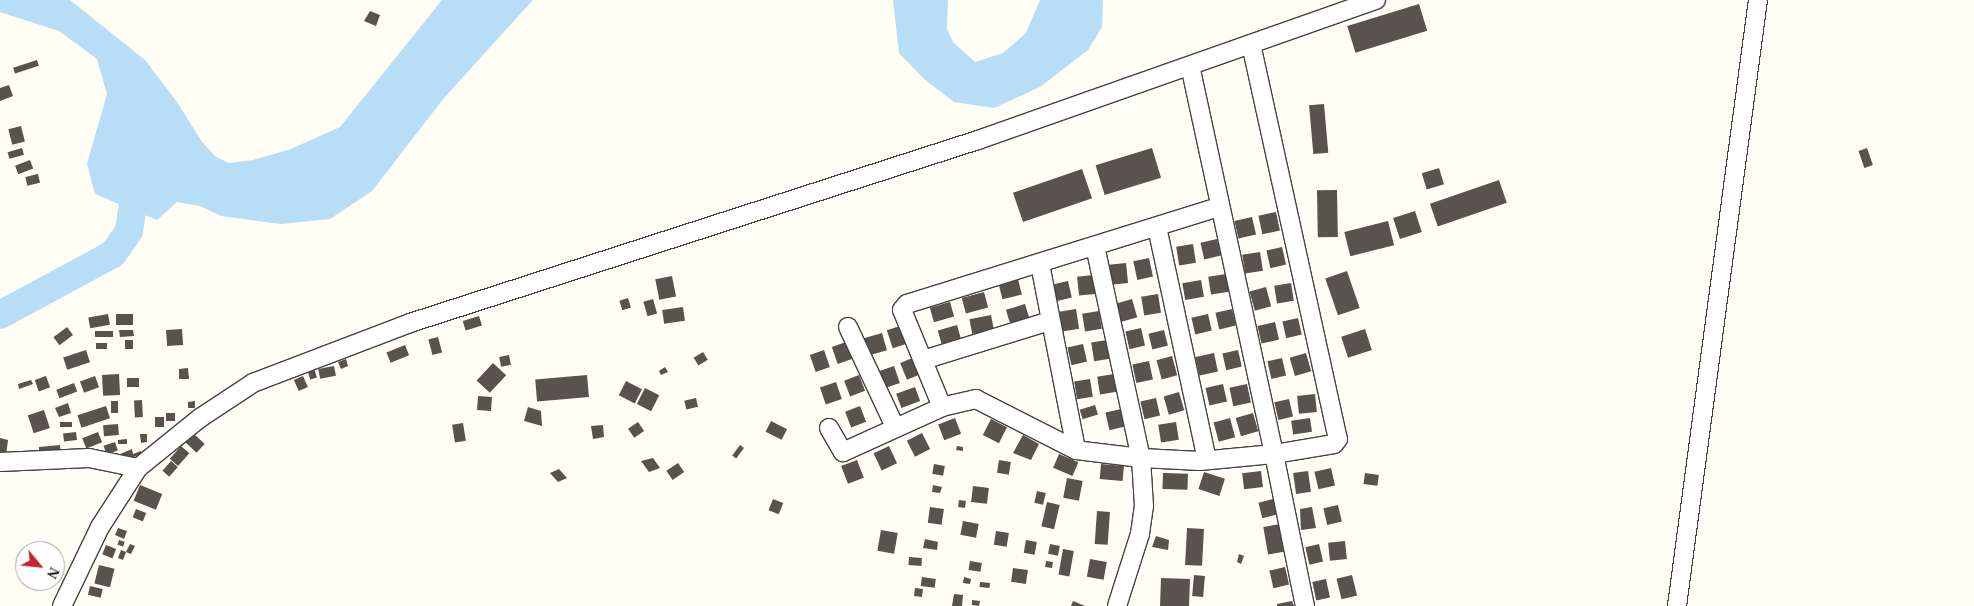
<!DOCTYPE html>
<html>
<head>
<meta charset="utf-8">
<style>
  body { margin:0 }
  #map { position:relative; width:1974px; height:606px; overflow:hidden; background:#fffdf4; font-family:Georgia,serif }
  div>[style] { position:absolute }
  .water>* { inset:0; background:#b8ddf6 }
  .river>* { height:28px; margin:-14px; padding:0 14px; transform-origin:14px; border-radius:14px; background:#b8ddf6 }
  .building>* { inset:0; background:#59524d; transform-origin:0 0 }
  .roads { filter:drop-shadow(1px 0 #434343) drop-shadow(-1px 0 #434343) drop-shadow(0 1px #434343) drop-shadow(0 -1px #434343) }
  .minor>* { height:18px; margin:-9px; padding:0 9px; transform-origin:9px; border-radius:9px; background:#fff }
  span { translate:-50% -50%; white-space:nowrap; text-align:center; line-height:1.15; -webkit-text-stroke:5px #fff; paint-order:stroke }
  .north { position:absolute; left:15px; top:541px; width:50px; height:50px; box-sizing:border-box; background:#fff; border:1px solid #9f9f9f; border-radius:50%; rotate:118deg; font-size:14px; font-weight:700; line-height:20px; text-align:center; color:#101010 }
  .north::after { content:''; display:block; margin:auto; width:18px; height:22px; background:#c1272a; clip-path:polygon(50% 0,100% 100%,50% 72%,0 100%) }
</style>
</head>
<body>
<div id="map">
  <div class="water">
    <div style="clip-path:polygon(0 0,70px 0,145px 60px,177px 102px,202px 142px,216px 157px,229px 163px,253px 160px,291px 149px,340px 127px,442px 0,533px 0,444px 98px,372px 191px,330px 219px,281px 224px,221px 216px,200px 206px,177px 202px,157px 220px,95px 194px,87px 164px,107px 94px,97px 59px,59px 31px,0 12px)"></div>
    <div style="clip-path:polygon(893px 0,948px 0,947px 29px,953px 42px,975px 62px,1003px 53px,1026px 33px,1040px 0,1103px 0,1102px 27px,1088px 50px,1040px 87px,994px 108px,954px 102px,924px 79px,899px 53px)"></div>
  </div>
  <div class="river">
    <div style="left:0;top:315px;width:128px;rotate:-28.4deg"></div>
    <div style="left:113px;top:254px;width:28px;rotate:-55deg"></div>
    <div style="left:129px;top:231px;width:60px;rotate:-81.3deg"></div>
  </div>
  <div class="building">
    <div style="left:1419px;top:4px;width:28px;height:75px;rotate:73deg"></div>
    <div style="clip-path:polygon(370px 11px,380px 15px,376px 26px,364px 21px)"></div>
    <div style="left:37px;top:60px;width:6px;height:25px;rotate:72deg"></div>
    <div style="clip-path:polygon(9px 85px,13px 96px,0 101px,0 88px)"></div>
    <div style="left:1324px;top:104px;width:49px;height:15px;rotate:85deg"></div>
    <div style="left:21px;top:126px;width:16px;height:13px;rotate:76deg"></div>
    <div style="left:22px;top:148px;width:7px;height:15px;rotate:74deg"></div>
    <div style="left:1152px;top:148px;width:31px;height:59px;rotate:73deg"></div>
    <div style="left:1867px;top:148px;width:18px;height:9px;rotate:71deg"></div>
    <div style="left:30px;top:160px;width:9px;height:16px;rotate:69deg"></div>
    <div style="left:1439px;top:168px;width:17px;height:18px;rotate:73deg"></div>
    <div style="left:1082px;top:169px;width:31px;height:73px;rotate:71deg"></div>
    <div style="left:38px;top:174px;width:9px;height:13px;rotate:77deg"></div>
    <div style="left:1499px;top:180px;width:24px;height:73px;rotate:71deg"></div>
    <div style="left:1337px;top:190px;width:47px;height:20px;rotate:89deg"></div>
    <div style="left:1415px;top:211px;width:22px;height:23px;rotate:72deg"></div>
    <div style="left:1276px;top:212px;width:19px;height:18px;rotate:78deg"></div>
    <div style="left:1252px;top:217px;width:18px;height:18px;rotate:77deg"></div>
    <div style="left:1388px;top:221px;width:25px;height:45px;rotate:76deg"></div>
    <div style="left:1217px;top:239px;width:17px;height:17px;rotate:77deg"></div>
    <div style="left:1193px;top:244px;width:19px;height:17px;rotate:81deg"></div>
    <div style="left:1282px;top:247px;width:18px;height:16px;rotate:77deg"></div>
    <div style="left:1260px;top:252px;width:19px;height:18px;rotate:81deg"></div>
    <div style="left:1149px;top:258px;width:19px;height:16px;rotate:78deg"></div>
    <div style="left:1126px;top:263px;width:20px;height:17px;rotate:84deg"></div>
    <div style="left:1347px;top:271px;width:39px;height:23px;rotate:71deg"></div>
    <div style="left:1226px;top:274px;width:18px;height:18px;rotate:81deg"></div>
    <div style="left:1093px;top:275px;width:19px;height:16px;rotate:84deg"></div>
    <div style="left:672px;top:276px;width:21px;height:17px;rotate:79deg"></div>
    <div style="left:1018px;top:279px;width:16px;height:20px;rotate:76deg"></div>
    <div style="left:1201px;top:280px;width:17px;height:19px;rotate:80deg"></div>
    <div style="left:1068px;top:281px;width:17px;height:16px;rotate:77deg"></div>
    <div style="left:1291px;top:283px;width:18px;height:17px;rotate:81deg"></div>
    <div style="left:1266px;top:287px;width:20px;height:17px;rotate:75deg"></div>
    <div style="left:984px;top:292px;width:16px;height:23px;rotate:75deg"></div>
    <div style="left:1158px;top:294px;width:19px;height:17px;rotate:81deg"></div>
    <div style="left:628px;top:298px;width:10px;height:9px;rotate:73deg"></div>
    <div style="left:653px;top:299px;width:15px;height:10px;rotate:74deg"></div>
    <div style="left:1132px;top:299px;width:19px;height:18px;rotate:74deg"></div>
    <div style="left:950px;top:302px;width:15px;height:21px;rotate:74deg"></div>
    <div style="left:1025px;top:304px;width:17px;height:20px;rotate:73deg"></div>
    <div style="left:683px;top:307px;width:14px;height:21px;rotate:82deg"></div>
    <div style="left:1076px;top:309px;width:20px;height:17px;rotate:81deg"></div>
    <div style="left:1232px;top:309px;width:17px;height:17px;rotate:77deg"></div>
    <div style="left:1099px;top:311px;width:18px;height:17px;rotate:81deg"></div>
    <div style="left:108px;top:314px;width:11px;height:20px;rotate:80deg"></div>
    <div style="left:133px;top:314px;width:11px;height:17px;rotate:90deg"></div>
    <div style="left:1208px;top:314px;width:17px;height:17px;rotate:77deg"></div>
    <div style="left:991px;top:315px;width:15px;height:22px;rotate:79deg"></div>
    <div style="left:479px;top:316px;width:10px;height:17px;rotate:73deg"></div>
    <div style="left:1298px;top:318px;width:17px;height:16px;rotate:77deg"></div>
    <div style="left:1275px;top:322px;width:18px;height:18px;rotate:77deg"></div>
    <div style="left:903px;top:325px;width:19px;height:17px;rotate:72deg"></div>
    <div style="left:957px;top:325px;width:15px;height:20px;rotate:74deg"></div>
    <div style="left:67px;top:327px;width:10px;height:17px;rotate:53deg"></div>
    <div style="left:1141px;top:328px;width:18px;height:16px;rotate:77deg"></div>
    <div style="left:182px;top:329px;width:16px;height:16px;rotate:86deg"></div>
    <div style="left:1365px;top:329px;width:22px;height:25px;rotate:72deg"></div>
    <div style="clip-path:polygon(119px 330px,133px 330px,134px 336px,120px 337px)"></div>
    <div style="left:1164px;top:330px;width:16px;height:16px;rotate:76deg"></div>
    <div style="left:113px;top:331px;width:6px;height:18px;rotate:90deg"></div>
    <div style="left:882px;top:333px;width:18px;height:19px;rotate:74deg"></div>
    <div style="left:438px;top:337px;width:16px;height:10px;rotate:75deg"></div>
    <div style="left:125px;top:340px;width:8px;height:9px"></div>
    <div style="left:1107px;top:340px;width:19px;height:16px;rotate:81deg"></div>
    <div style="left:846px;top:342px;width:18px;height:15px;rotate:71deg"></div>
    <div style="left:107px;top:343px;width:6px;height:11px;rotate:90deg"></div>
    <div style="left:1083px;top:344px;width:18px;height:16px;rotate:77deg"></div>
    <div style="left:405px;top:345px;width:11px;height:20px;rotate:68deg"></div>
    <div style="left:86px;top:350px;width:13px;height:24px;rotate:72deg"></div>
    <div style="left:824px;top:350px;width:18px;height:15px;rotate:71deg"></div>
    <div style="left:1238px;top:350px;width:17px;height:16px;rotate:77deg"></div>
    <div style="left:703px;top:352px;width:9px;height:11px;rotate:58deg"></div>
    <div style="left:1214px;top:353px;width:19px;height:19px;rotate:78deg"></div>
    <div style="left:1306px;top:353px;width:19px;height:17px;rotate:74deg"></div>
    <div style="left:509px;top:355px;width:10px;height:10px;rotate:79deg"></div>
    <div style="left:1172px;top:356px;width:20px;height:16px;rotate:75deg"></div>
    <div style="left:915px;top:357px;width:18px;height:16px;rotate:68deg"></div>
    <div style="left:1282px;top:358px;width:18px;height:15px;rotate:77deg"></div>
    <div style="clip-path:polygon(346px 359px,348px 366px,341px 369px,338px 362px)"></div>
    <div style="left:1149px;top:361px;width:19px;height:17px;rotate:78deg"></div>
    <div style="left:493px;top:363px;width:18px;height:24px;rotate:43deg"></div>
    <div style="left:334px;top:366px;width:10px;height:16px;rotate:79deg"></div>
    <div style="left:894px;top:366px;width:18px;height:17px;rotate:71deg"></div>
    <div style="clip-path:polygon(665px 367px,668px 372px,661px 375px,659px 371px)"></div>
    <div style="clip-path:polygon(188px 368px,189px 379px,179px 379px,179px 369px)"></div>
    <div style="left:314px;top:368px;width:10px;height:7px;rotate:73deg"></div>
    <div style="left:119px;top:374px;width:21px;height:17px;rotate:87deg"></div>
    <div style="left:1114px;top:374px;width:18px;height:17px;rotate:81deg"></div>
    <div style="left:587px;top:375px;width:22px;height:52px;rotate:85deg"></div>
    <div style="left:859px;top:375px;width:17px;height:16px;rotate:69deg"></div>
    <div style="left:46px;top:376px;width:12px;height:12px;rotate:70deg"></div>
    <div style="left:95px;top:376px;width:12px;height:16px;rotate:70deg"></div>
    <div style="left:303px;top:376px;width:12px;height:10px;rotate:66deg"></div>
    <div style="left:139px;top:378px;width:9px;height:12px;rotate:90deg"></div>
    <div style="left:1090px;top:379px;width:18px;height:16px;rotate:81deg"></div>
    <div style="clip-path:polygon(31px 380px,33px 384px,19px 389px,18px 384px)"></div>
    <div style="left:626px;top:381px;width:18px;height:16px;rotate:27deg"></div>
    <div style="left:836px;top:382px;width:18px;height:17px;rotate:71deg"></div>
    <div style="left:74px;top:383px;width:9px;height:19px;rotate:69deg"></div>
    <div style="left:1223px;top:384px;width:18px;height:18px;rotate:77deg"></div>
    <div style="left:1247px;top:384px;width:19px;height:18px;rotate:78deg"></div>
    <div style="left:915px;top:387px;width:15px;height:20px;rotate:70deg"></div>
    <div style="left:645px;top:388px;width:16px;height:18px;rotate:27deg"></div>
    <div style="left:1179px;top:392px;width:19px;height:16px;rotate:74deg"></div>
    <div style="left:1315px;top:394px;width:18px;height:18px;rotate:84deg"></div>
    <div style="left:478px;top:396px;width:14px;height:14px;rotate:4deg"></div>
    <div style="left:696px;top:398px;width:9px;height:12px;rotate:77deg"></div>
    <div style="left:1156px;top:398px;width:18px;height:16px;rotate:77deg"></div>
    <div style="left:1289px;top:399px;width:18px;height:15px;rotate:77deg"></div>
    <div style="left:142px;top:400px;width:17px;height:8px;rotate:87deg"></div>
    <div style="left:111px;top:401px;width:7px;height:12px"></div>
    <div style="clip-path:polygon(195px 401px,195px 408px,188px 408px,188px 402px)"></div>
    <div style="clip-path:polygon(68px 403px,71px 413px,59px 417px,55px 408px)"></div>
    <div style="left:1095px;top:405px;width:10px;height:16px;rotate:73deg"></div>
    <div style="left:106px;top:406px;width:13px;height:30px;rotate:72deg"></div>
    <div style="left:860px;top:406px;width:17px;height:16px;rotate:69deg"></div>
    <div style="clip-path:polygon(528px 407px,541px 411px,542px 426px,524px 421px)"></div>
    <div style="left:1121px;top:409px;width:18px;height:16px;rotate:77deg"></div>
    <div style="left:44px;top:410px;width:19px;height:17px;rotate:72deg"></div>
    <div style="left:166px;top:413px;width:9px;height:8px"></div>
    <div style="left:1253px;top:413px;width:19px;height:18px;rotate:74deg"></div>
    <div style="left:155px;top:417px;width:9px;height:10px"></div>
    <div style="left:955px;top:418px;width:17px;height:18px;rotate:69deg"></div>
    <div style="left:1230px;top:418px;width:20px;height:17px;rotate:75deg"></div>
    <div style="left:1310px;top:418px;width:14px;height:19px;rotate:82deg"></div>
    <div style="left:991px;top:419px;width:18px;height:18px;rotate:27deg"></div>
    <div style="left:771px;top:421px;width:18px;height:12px;rotate:27deg"></div>
    <div style="left:60px;top:422px;width:12px;height:5px"></div>
    <div style="left:638px;top:422px;width:11px;height:12px;rotate:56deg"></div>
    <div style="left:1176px;top:422px;width:18px;height:18px;rotate:81deg"></div>
    <div style="left:463px;top:423px;width:18px;height:11px;rotate:81deg"></div>
    <div style="left:118px;top:424px;width:11px;height:15px;rotate:85deg"></div>
    <div style="clip-path:polygon(603px 425px,604px 437px,593px 439px,591px 426px)"></div>
    <div style="left:76px;top:432px;width:8px;height:13px;rotate:83deg"></div>
    <div style="left:98px;top:432px;width:11px;height:17px;rotate:68deg"></div>
    <div style="left:193px;top:433px;width:16px;height:12px;rotate:43deg"></div>
    <div style="left:922px;top:433px;width:18px;height:17px;rotate:63deg"></div>
    <div style="clip-path:polygon(140px 434px,147px 434px,147px 442px,141px 443px)"></div>
    <div style="clip-path:polygon(1023px 435px,1039px 444px,1031px 460px,1013px 453px)"></div>
    <div style="clip-path:polygon(0 438px,8px 440px,6px 456px,0 455px)"></div>
    <div style="clip-path:polygon(127px 439px,127px 444px,118px 444px,118px 440px)"></div>
    <div style="left:115px;top:442px;width:9px;height:12px;rotate:72deg"></div>
    <div style="clip-path:polygon(60px 445px,61px 455px,39px 456px,39px 447px)"></div>
    <div style="left:740px;top:445px;width:5px;height:13px;rotate:37deg"></div>
    <div style="left:181px;top:446px;width:11px;height:17px;rotate:41deg"></div>
    <div style="left:889px;top:446px;width:19px;height:17px;rotate:65deg"></div>
    <div style="clip-path:polygon(957px 446px,963px 447px,963px 451px,956px 450px)"></div>
    <div style="clip-path:polygon(132px 449px,133px 454px,141px 451px,142px 454px,122px 461px,120px 454px)"></div>
    <div style="left:1059px;top:454px;width:21px;height:15px;rotate:23deg"></div>
    <div style="clip-path:polygon(653px 458px,660px 468px,649px 472px,641px 461px)"></div>
    <div style="left:857px;top:460px;width:19px;height:17px;rotate:69deg"></div>
    <div style="left:999px;top:460px;width:12px;height:13px;rotate:9deg"></div>
    <div style="left:171px;top:461px;width:9px;height:13px;rotate:41deg"></div>
    <div style="left:678px;top:463px;width:11px;height:14px;rotate:56deg"></div>
    <div style="left:934px;top:464px;width:11px;height:10px;rotate:10deg"></div>
    <div style="left:1101px;top:464px;width:23px;height:15px;rotate:5deg"></div>
    <div style="left:1331px;top:468px;width:18px;height:17px;rotate:77deg"></div>
    <div style="clip-path:polygon(559px 469px,567px 478px,558px 482px,550px 473px)"></div>
    <div style="left:1261px;top:471px;width:16px;height:19px;rotate:83deg"></div>
    <div style="left:1308px;top:471px;width:21px;height:15px;rotate:82deg"></div>
    <div style="left:1204px;top:472px;width:22px;height:18px;rotate:18deg"></div>
    <div style="left:1163px;top:473px;width:25px;height:16px;rotate:2deg"></div>
    <div style="left:1365px;top:473px;width:14px;height:11px;rotate:8deg"></div>
    <div style="left:1067px;top:478px;width:16px;height:20px;rotate:11deg"></div>
    <div style="left:140px;top:485px;width:24px;height:17px;rotate:22deg"></div>
    <div style="clip-path:polygon(933px 485px,942px 487px,940px 493px,932px 492px)"></div>
    <div style="left:973px;top:486px;width:16px;height:16px;rotate:7deg"></div>
    <div style="left:1037px;top:491px;width:9px;height:12px;rotate:13deg"></div>
    <div style="left:773px;top:499px;width:11px;height:12px;rotate:22deg"></div>
    <div style="left:1273px;top:499px;width:16px;height:15px;rotate:76deg"></div>
    <div style="left:959px;top:500px;width:7px;height:7px;rotate:8deg"></div>
    <div style="left:1047px;top:502px;width:13px;height:25px;rotate:13deg"></div>
    <div style="left:1338px;top:505px;width:17px;height:15px;rotate:77deg"></div>
    <div style="left:930px;top:507px;width:14px;height:16px;rotate:8deg"></div>
    <div style="clip-path:polygon(1312px 507px,1316px 528px,1301px 530px,1300px 509px)"></div>
    <div style="left:136px;top:509px;width:11px;height:9px;rotate:22deg"></div>
    <div style="left:1097px;top:511px;width:13px;height:33px;rotate:4deg"></div>
    <div style="left:963px;top:521px;width:16px;height:14px;rotate:11deg"></div>
    <div style="left:1280px;top:524px;width:28px;height:17px;rotate:80deg"></div>
    <div style="clip-path:polygon(118px 528px,127px 531px,124px 539px,115px 535px)"></div>
    <div style="left:1187px;top:528px;width:17px;height:37px;rotate:3deg"></div>
    <div style="left:881px;top:530px;width:17px;height:21px;rotate:10deg"></div>
    <div style="left:996px;top:531px;width:13px;height:14px;rotate:9deg"></div>
    <div style="clip-path:polygon(1156px 536px,1169px 540px,1168px 550px,1152px 547px)"></div>
    <div style="clip-path:polygon(925px 539px,938px 542px,937px 550px,923px 548px)"></div>
    <div style="left:119px;top:540px;width:6px;height:5px;rotate:18deg"></div>
    <div style="left:1026px;top:540px;width:11px;height:13px;rotate:10deg"></div>
    <div style="left:1345px;top:541px;width:18px;height:17px;rotate:84deg"></div>
    <div style="clip-path:polygon(130px 544px,135px 546px,131px 554px,126px 552px,123px 560px,118px 558px,121px 550px,126px 552px)"></div>
    <div style="left:1050px;top:544px;width:10px;height:10px;rotate:11deg"></div>
    <div style="left:1319px;top:544px;width:18px;height:14px;rotate:77deg"></div>
    <div style="left:106px;top:545px;width:11px;height:10px;rotate:22deg"></div>
    <div style="left:1063px;top:549px;width:11px;height:26px;rotate:10deg"></div>
    <div style="clip-path:polygon(1239px 554px,1244px 556px,1241px 564px,1237px 562px)"></div>
    <div style="left:909px;top:557px;width:13px;height:8px;rotate:4deg"></div>
    <div style="left:1090px;top:559px;width:17px;height:18px;rotate:10deg"></div>
    <div style="left:970px;top:561px;width:12px;height:9px;rotate:9deg"></div>
    <div style="left:1046px;top:561px;width:7px;height:6px;rotate:8deg"></div>
    <div style="left:99px;top:565px;width:16px;height:19px;rotate:14deg"></div>
    <div style="left:1285px;top:567px;width:18px;height:16px;rotate:77deg"></div>
    <div style="left:1013px;top:568px;width:15px;height:14px;rotate:8deg"></div>
    <div style="left:1194px;top:575px;width:11px;height:21px;rotate:5deg"></div>
    <div style="left:1352px;top:575px;width:21px;height:16px;rotate:76deg"></div>
    <div style="left:922px;top:577px;width:14px;height:9px;rotate:8deg"></div>
    <div style="clip-path:polygon(964px 577px,971px 579px,970px 584px,963px 583px)"></div>
    <div style="left:1161px;top:578px;width:29px;height:28px;rotate:2deg"></div>
    <div style="left:1326px;top:579px;width:19px;height:14px;rotate:78deg"></div>
    <div style="left:980px;top:582px;width:10px;height:5px;rotate:6deg"></div>
    <div style="left:90px;top:586px;width:13px;height:9px;rotate:13deg"></div>
    <div style="left:915px;top:588px;width:8px;height:8px;rotate:7deg"></div>
    <div style="clip-path:polygon(954px 594px,963px 595px,962px 606px,952px 606px)"></div>
    <div style="clip-path:polygon(972px 600px,980px 601px,979px 606px,972px 605px)"></div>
    <div style="clip-path:polygon(1073px 601px,1085px 606px,1071px 606px)"></div>
    <div style="clip-path:polygon(1292px 601px,1294px 606px,1277px 606px,1277px 604px)"></div>
  </div>
  <div class="roads">
    <div class="minor">
      <div style="left:1251px;top:44px;width:404px;rotate:77.6deg"></div>
      <div style="left:1338px;top:439px;width:6px;rotate:129deg"></div>
      <div style="left:1334px;top:444px;width:61px;rotate:170.5deg"></div>
      <div style="left:1274px;top:454px;width:155px;rotate:78.5deg"></div>
      <div style="left:1157px;top:227px;width:238px;rotate:77.9deg"></div>
      <div style="left:1095px;top:246px;width:217px;rotate:77.8deg"></div>
      <div style="left:1141px;top:458px;width:65px;rotate:-173deg"></div>
      <div style="left:1076px;top:450px;width:112px;rotate:-153deg"></div>
      <div style="left:976px;top:399px;width:35px;rotate:167deg"></div>
      <div style="left:942px;top:407px;width:105px;rotate:-112.4deg"></div>
      <div style="left:902px;top:310px;width:8px;rotate:-50deg"></div>
      <div style="left:907px;top:304px;width:327px;rotate:-17.3deg"></div>
      <div style="left:1040px;top:264px;width:189px;rotate:79deg"></div>
      <div style="left:848px;top:327px;width:110px;rotate:64.8deg"></div>
      <div style="left:923px;top:360px;width:133px;rotate:-17.1deg"></div>
      <div style="left:829px;top:428px;width:28px;rotate:60deg"></div>
      <div style="left:843px;top:452px;width:109px;rotate:-24.4deg"></div>
      <div style="left:0;top:462px;width:89px;rotate:-2.6deg"></div>
      <div style="left:89px;top:458px;width:50px;rotate:11.5deg"></div>
      <div style="left:62px;top:606px;width:88px;rotate:-64.3deg"></div>
      <div style="left:100px;top:527px;width:70px;rotate:-57.2deg"></div>
      <div style="left:138px;top:468px;width:80px;rotate:-38.9deg"></div>
      <div style="left:200px;top:418px;width:64px;rotate:-33.4deg"></div>
      <div style="left:253px;top:383px;width:168px;rotate:-20.9deg"></div>
      <div style="left:410px;top:323px;width:597px;rotate:-17.86deg"></div>
      <div style="left:978px;top:140px;width:422px;rotate:-19.4deg"></div>
      <div style="left:1117px;top:606px;width:76px;rotate:-72.3deg"></div>
      <div style="left:1140px;top:534px;width:28px;rotate:-82deg"></div>
      <div style="left:1144px;top:506px;width:48px;rotate:-93.6deg"></div>
      <div style="left:1141px;top:458px;width:59px;rotate:2.9deg"></div>
      <div style="left:1200px;top:461px;width:74px;rotate:-5.4deg"></div>
      <div style="left:1274px;top:454px;width:396px;rotate:-102.2deg"></div>
      <div style="left:1677px;top:606px;width:611px;rotate:-82.39deg"></div>
    </div>
  </div>
  <div class="north">N</div>
</div>
</body>
</html>
